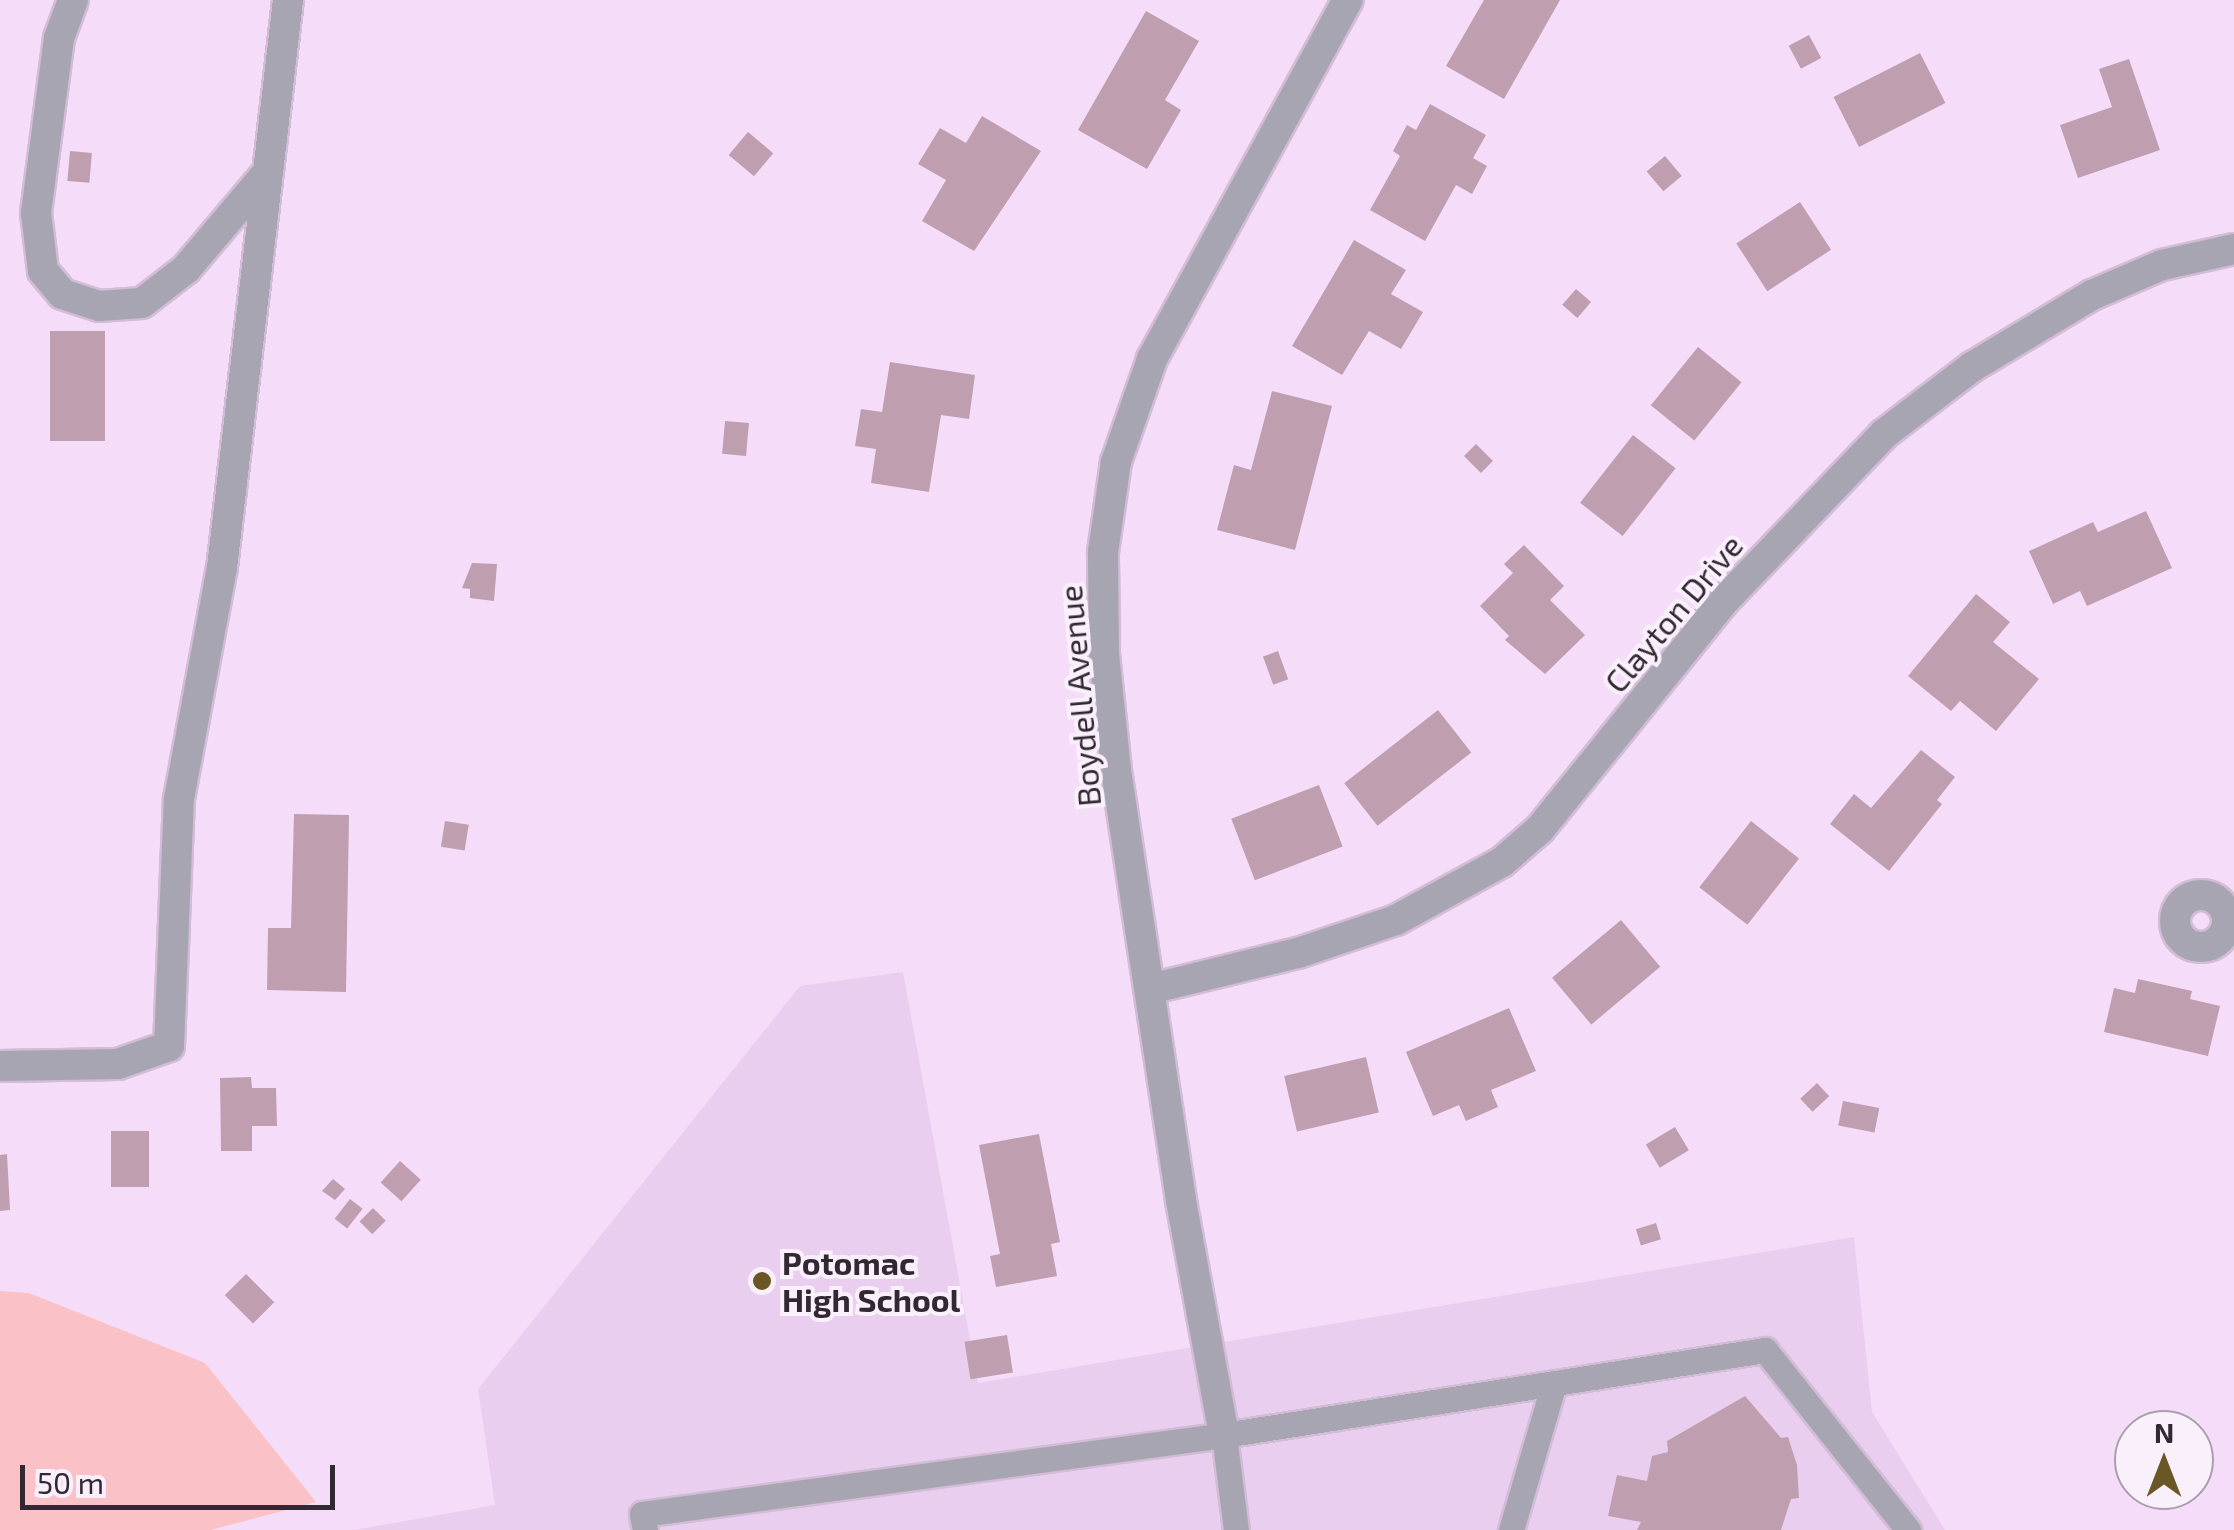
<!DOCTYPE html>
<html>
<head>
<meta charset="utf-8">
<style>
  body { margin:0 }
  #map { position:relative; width:2234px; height:1530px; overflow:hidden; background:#f5ddfa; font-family:"Exo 2",sans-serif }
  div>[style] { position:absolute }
  .built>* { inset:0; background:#eaceef }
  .green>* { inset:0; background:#fac1c7 }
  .building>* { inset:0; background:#bf9eaf; transform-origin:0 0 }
  .roads { filter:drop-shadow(2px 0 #d2bcd6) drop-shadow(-2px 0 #d2bcd6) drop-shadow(0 2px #d2bcd6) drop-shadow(0 -2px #d2bcd6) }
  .lane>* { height:25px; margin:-12.5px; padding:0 12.5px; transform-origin:12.5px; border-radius:12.5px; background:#a8a5b3 }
  .street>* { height:30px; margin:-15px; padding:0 15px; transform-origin:15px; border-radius:15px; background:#a8a5b3 }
  .street>.ring { margin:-15px; padding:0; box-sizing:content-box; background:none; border:30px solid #a8a5b3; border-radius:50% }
  .dots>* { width:28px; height:28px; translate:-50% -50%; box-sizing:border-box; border:5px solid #faf0fc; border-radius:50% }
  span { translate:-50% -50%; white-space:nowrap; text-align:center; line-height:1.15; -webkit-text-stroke:8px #faf0fc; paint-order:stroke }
  .street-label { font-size:32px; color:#312833 }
  .poi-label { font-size:32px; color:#312833; font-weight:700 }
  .left { translate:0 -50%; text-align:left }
  .north { position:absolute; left:2114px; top:1410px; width:100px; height:100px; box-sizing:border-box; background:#faf0fc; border:2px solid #aaa0ac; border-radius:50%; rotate:0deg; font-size:28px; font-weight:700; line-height:40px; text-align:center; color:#312833 }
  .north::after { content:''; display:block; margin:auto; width:35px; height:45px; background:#6b5625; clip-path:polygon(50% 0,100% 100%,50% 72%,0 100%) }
  .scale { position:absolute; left:20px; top:1465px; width:315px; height:45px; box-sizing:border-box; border:5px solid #312833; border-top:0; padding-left:12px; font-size:30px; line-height:35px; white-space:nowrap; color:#312833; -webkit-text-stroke:8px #faf0fc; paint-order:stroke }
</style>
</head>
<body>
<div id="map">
  <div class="built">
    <div style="clip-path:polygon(903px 972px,978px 1383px,1854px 1237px,1872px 1412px,1945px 1530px,354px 1530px,495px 1505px,478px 1389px,800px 986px)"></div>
  </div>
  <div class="green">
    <div style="clip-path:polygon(0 1291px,29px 1293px,205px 1363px,316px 1502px,211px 1530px,0 1530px)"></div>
  </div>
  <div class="building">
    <div style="clip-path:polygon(1484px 0,1560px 0,1504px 99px,1446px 66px)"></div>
    <div style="clip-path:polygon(1146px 11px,1199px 41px,1165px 100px,1181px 110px,1147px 169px,1078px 130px)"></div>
    <div style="left:1809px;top:35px;width:26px;height:23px;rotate:62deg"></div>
    <div style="left:1920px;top:53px;width:56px;height:97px;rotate:63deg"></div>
    <div style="clip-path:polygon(2129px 59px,2160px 150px,2078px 178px,2060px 125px,2112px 107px,2099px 69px)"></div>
    <div style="clip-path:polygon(1430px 104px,1486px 135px,1473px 158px,1487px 166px,1472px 194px,1456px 185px,1425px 241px,1370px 210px,1400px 156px,1393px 151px,1407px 125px,1416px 130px)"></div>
    <div style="clip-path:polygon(982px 116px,1041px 151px,974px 251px,922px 221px,946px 180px,918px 164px,940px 128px,966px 143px)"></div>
    <div style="left:748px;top:132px;width:33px;height:30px;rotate:40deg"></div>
    <div style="left:70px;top:151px;width:22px;height:30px;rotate:5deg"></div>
    <div style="left:1665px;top:156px;width:26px;height:24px;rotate:50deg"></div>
    <div style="left:1800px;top:202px;width:57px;height:76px;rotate:57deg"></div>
    <div style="clip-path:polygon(1354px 240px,1406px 270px,1391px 294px,1423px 312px,1401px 349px,1369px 331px,1342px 375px,1292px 346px)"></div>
    <div style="left:1576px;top:289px;width:20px;height:21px;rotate:41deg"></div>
    <div style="left:50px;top:331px;width:55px;height:110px"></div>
    <div style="left:1698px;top:347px;width:56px;height:75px;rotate:39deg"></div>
    <div style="clip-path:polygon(890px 362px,975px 375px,969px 419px,941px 415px,929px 492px,871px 483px,876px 449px,855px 446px,861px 409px,882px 412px)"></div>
    <div style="clip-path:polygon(1272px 391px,1332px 406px,1295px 550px,1217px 530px,1234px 465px,1251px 470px)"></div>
    <div style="left:725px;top:421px;width:24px;height:33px;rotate:5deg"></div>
    <div style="left:1633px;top:435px;width:54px;height:86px;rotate:38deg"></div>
    <div style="left:1476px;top:444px;width:24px;height:17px;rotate:45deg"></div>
    <div style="clip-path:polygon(2146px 511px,2172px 568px,2087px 606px,2080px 591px,2053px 604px,2029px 551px,2093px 522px,2098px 532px)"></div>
    <div style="clip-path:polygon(1524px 545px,1564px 586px,1550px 600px,1585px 635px,1545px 674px,1505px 640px,1509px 636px,1480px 606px,1513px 573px,1504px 564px)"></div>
    <div style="clip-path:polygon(472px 563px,497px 564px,494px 601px,470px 598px,470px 589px,462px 588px)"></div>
    <div style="clip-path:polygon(1976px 594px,2010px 622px,1993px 642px,2039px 679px,1996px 731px,1960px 701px,1951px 711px,1908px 676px)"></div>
    <div style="left:1278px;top:651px;width:30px;height:16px;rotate:70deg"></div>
    <div style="left:1438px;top:710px;width:54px;height:119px;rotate:52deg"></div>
    <div style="clip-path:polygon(1921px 750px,1955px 777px,1937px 800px,1942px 804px,1889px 871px,1830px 824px,1854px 794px,1871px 808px)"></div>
    <div style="left:1319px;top:785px;width:66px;height:94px;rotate:69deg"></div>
    <div style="clip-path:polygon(294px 814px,349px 815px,346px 992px,267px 990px,268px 928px,291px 928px)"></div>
    <div style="left:445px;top:821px;width:24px;height:26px;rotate:9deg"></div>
    <div style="left:1751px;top:821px;width:61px;height:84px;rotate:38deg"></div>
    <div style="left:1621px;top:920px;width:61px;height:90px;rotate:50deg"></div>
    <div style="clip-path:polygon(2138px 979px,2192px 991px,2190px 999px,2220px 1006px,2208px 1056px,2104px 1032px,2114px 988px,2135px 993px)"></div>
    <div style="clip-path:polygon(1509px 1008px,1536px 1071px,1491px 1090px,1498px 1107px,1466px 1121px,1459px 1105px,1433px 1116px,1406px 1052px)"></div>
    <div style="left:1366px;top:1057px;width:57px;height:84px;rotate:77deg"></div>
    <div style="clip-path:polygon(251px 1077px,252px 1088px,276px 1088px,277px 1126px,252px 1126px,252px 1151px,221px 1151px,220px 1078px)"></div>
    <div style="left:1817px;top:1083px;width:18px;height:23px;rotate:47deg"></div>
    <div style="left:1843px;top:1101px;width:37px;height:25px;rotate:11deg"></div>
    <div style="left:1675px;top:1127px;width:27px;height:34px;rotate:59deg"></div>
    <div style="left:111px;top:1131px;width:38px;height:56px"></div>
    <div style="clip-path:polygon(1039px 1134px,1060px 1242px,1051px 1244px,1057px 1276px,996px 1287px,990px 1256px,1000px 1254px,979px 1145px)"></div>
    <div style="clip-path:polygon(7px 1154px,10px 1210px,0 1211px,0 1155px)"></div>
    <div style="left:400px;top:1161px;width:28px;height:29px;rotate:42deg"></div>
    <div style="clip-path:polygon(333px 1179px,345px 1189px,335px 1200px,322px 1191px)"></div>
    <div style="left:350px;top:1199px;width:16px;height:25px;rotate:38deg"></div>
    <div style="left:373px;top:1208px;width:18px;height:19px;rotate:45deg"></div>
    <div style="left:1656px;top:1223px;width:17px;height:21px;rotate:73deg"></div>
    <div style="left:246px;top:1274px;width:40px;height:30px;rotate:45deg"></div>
    <div style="left:1007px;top:1335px;width:38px;height:43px;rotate:81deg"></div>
    <div style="clip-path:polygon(1745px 1396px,1781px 1438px,1788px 1437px,1797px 1465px,1799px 1498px,1791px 1499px,1781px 1530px,1637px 1530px,1641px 1522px,1608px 1516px,1617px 1475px,1647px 1481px,1652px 1456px,1668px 1452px,1667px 1441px)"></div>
  </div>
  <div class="roads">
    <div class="lane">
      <div style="left:1224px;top:1435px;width:96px;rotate:82.8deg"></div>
      <div style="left:645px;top:1530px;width:16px;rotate:-101deg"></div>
      <div style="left:642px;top:1514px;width:587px;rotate:-7.73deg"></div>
      <div style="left:1224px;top:1435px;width:548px;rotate:-8.93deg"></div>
      <div style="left:1765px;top:1350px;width:230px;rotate:51.5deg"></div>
      <div style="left:1511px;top:1530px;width:153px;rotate:-73.7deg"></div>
    </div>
    <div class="street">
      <div style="left:73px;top:0;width:40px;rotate:110.2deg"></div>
      <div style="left:59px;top:38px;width:177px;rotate:97.5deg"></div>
      <div style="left:36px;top:213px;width:58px;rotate:83.1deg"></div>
      <div style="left:43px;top:271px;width:30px;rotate:50deg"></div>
      <div style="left:62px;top:294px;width:39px;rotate:18deg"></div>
      <div style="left:99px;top:306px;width:43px;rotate:-4deg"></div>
      <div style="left:142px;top:303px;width:56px;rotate:-37.7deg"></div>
      <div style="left:186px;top:269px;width:127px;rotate:-49.8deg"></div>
      <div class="ring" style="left:2175px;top:895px;width:22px;height:22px"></div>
      <div style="left:1154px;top:988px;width:148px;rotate:-13.7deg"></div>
      <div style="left:1298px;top:953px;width:103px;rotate:-18.6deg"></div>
      <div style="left:1396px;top:920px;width:121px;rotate:-28.7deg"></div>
      <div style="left:1502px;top:862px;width:50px;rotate:-41deg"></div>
      <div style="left:1540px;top:829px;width:292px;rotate:-51.1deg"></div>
      <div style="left:1723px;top:602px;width:233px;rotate:-46.2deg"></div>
      <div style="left:1884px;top:434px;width:111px;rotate:-37.3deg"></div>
      <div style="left:1972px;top:367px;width:140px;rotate:-31deg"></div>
      <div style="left:2092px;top:295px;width:76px;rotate:-23.2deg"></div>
      <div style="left:2162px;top:265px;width:74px;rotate:-12.5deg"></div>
      <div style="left:0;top:1066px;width:118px;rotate:-1deg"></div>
      <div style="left:118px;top:1064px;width:54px;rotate:-19.4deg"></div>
      <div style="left:169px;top:1046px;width:247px;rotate:-87.7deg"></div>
      <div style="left:179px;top:799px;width:235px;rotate:-79.5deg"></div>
      <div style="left:222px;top:568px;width:572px;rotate:-83.37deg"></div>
      <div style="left:1224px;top:1435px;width:239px;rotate:-100.4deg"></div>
      <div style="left:1181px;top:1200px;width:435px;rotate:-98.6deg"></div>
      <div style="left:1116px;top:770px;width:117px;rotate:-95.9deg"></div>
      <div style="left:1104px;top:654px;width:102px;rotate:-90.6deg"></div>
      <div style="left:1103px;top:552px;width:91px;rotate:-81.8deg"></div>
      <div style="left:1116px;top:462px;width:109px;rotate:-70.7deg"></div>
      <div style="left:1152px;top:359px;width:409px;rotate:-61.4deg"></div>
    </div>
  </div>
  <div class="dots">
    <div style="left:762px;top:1281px;background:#6b5625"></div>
  </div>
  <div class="street-label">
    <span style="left:1673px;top:613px;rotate:-50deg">Clayton Drive</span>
    <span style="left:1079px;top:696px;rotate:-95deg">Boydell Avenue</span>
  </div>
  <div class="poi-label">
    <span class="left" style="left:782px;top:1281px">Potomac<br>High School</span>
  </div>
  <div class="north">N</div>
  <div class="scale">50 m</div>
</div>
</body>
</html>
